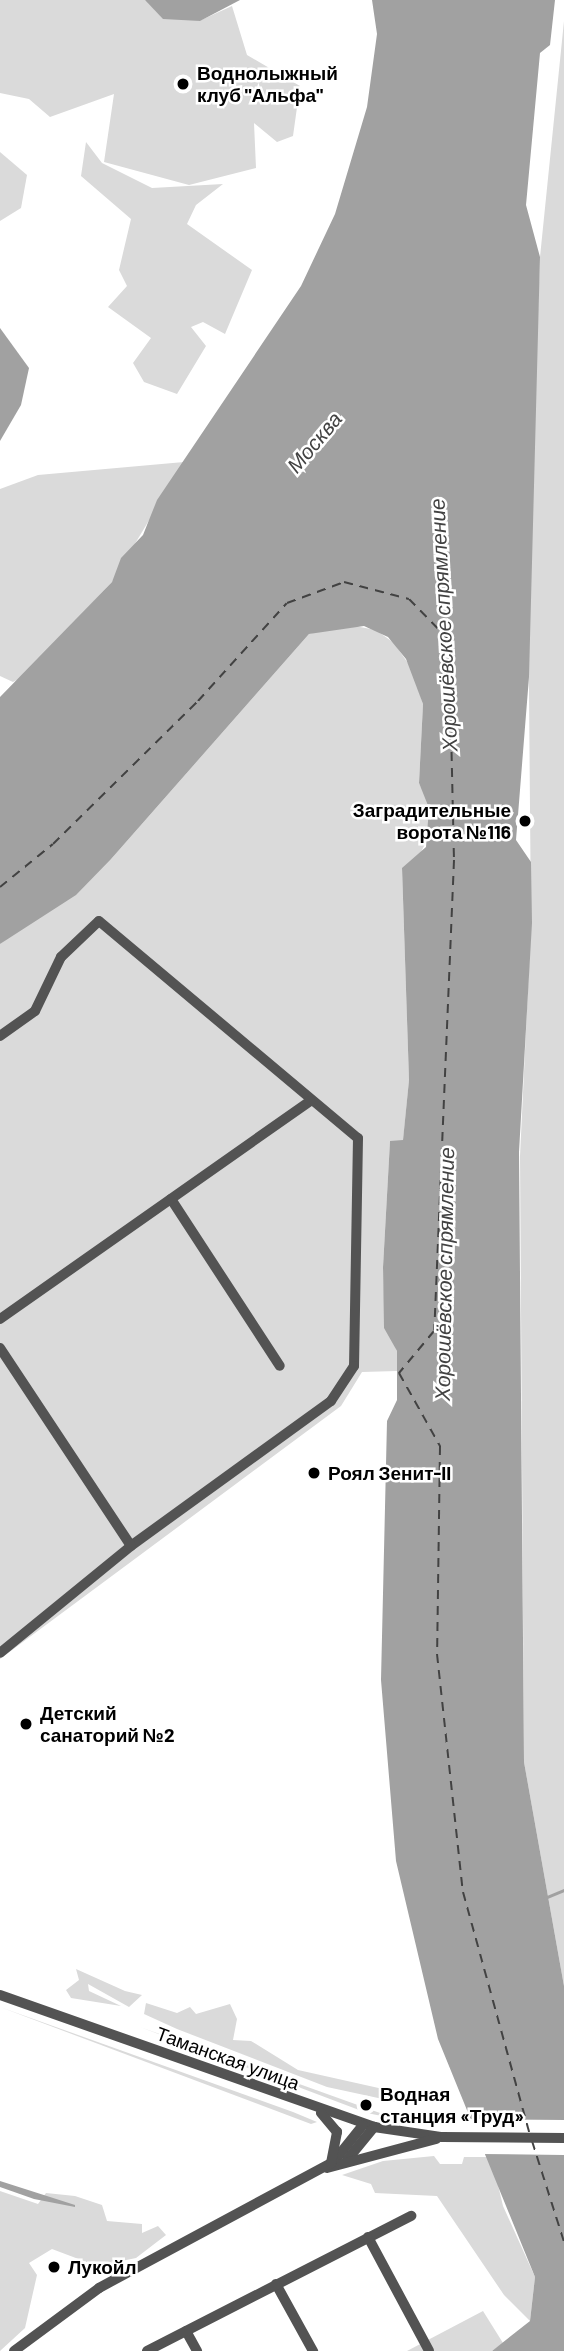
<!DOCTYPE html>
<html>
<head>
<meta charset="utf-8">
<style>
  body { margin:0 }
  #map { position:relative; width:564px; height:2351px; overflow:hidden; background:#fff; font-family:Barlow,sans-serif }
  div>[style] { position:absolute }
  .green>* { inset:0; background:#dadada }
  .water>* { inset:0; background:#a1a1a1 }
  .pier>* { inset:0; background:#fff }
  .stream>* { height:2.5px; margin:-1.25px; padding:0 1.25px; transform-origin:1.25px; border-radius:1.25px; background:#a1a1a1 }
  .ferry>* { height:2px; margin-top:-1px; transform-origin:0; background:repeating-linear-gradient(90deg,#424242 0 9px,transparent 0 16px) }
  .minor>* { height:10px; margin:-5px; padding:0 5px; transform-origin:5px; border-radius:5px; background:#535353 }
  .dots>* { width:19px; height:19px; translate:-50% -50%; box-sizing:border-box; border:4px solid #fff; border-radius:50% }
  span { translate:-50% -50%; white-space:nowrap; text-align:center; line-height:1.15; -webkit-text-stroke:5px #fff; paint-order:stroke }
  .poi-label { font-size:19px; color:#000; font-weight:700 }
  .left { translate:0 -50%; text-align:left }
  .right { translate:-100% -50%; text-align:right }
  .street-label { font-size:19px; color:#000 }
  .water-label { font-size:21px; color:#424242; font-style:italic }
</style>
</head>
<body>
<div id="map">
  <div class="green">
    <div style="clip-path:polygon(0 0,145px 0,199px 21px,232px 6px,247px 55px,300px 86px,293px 136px,277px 142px,254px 123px,256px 168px,189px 185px,104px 162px,114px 94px,50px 117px,29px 99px,0 93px)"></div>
    <div style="clip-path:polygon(564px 21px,564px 1986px,524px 1762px,520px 1156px,531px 925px,528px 577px,540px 257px)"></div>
    <div style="clip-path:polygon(86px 142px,102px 163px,152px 188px,223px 184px,196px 205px,187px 224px,252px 270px,225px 334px,203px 322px,191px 327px,206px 346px,177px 394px,144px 382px,133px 363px,151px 338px,108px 307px,127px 286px,119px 270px,131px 219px,81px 176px)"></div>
    <div style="clip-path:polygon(0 152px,27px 175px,21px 208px,0 221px)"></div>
    <div style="clip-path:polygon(184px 462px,112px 582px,20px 678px,13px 682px,0 676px,0 489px,38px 475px)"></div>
    <div style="clip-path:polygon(344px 624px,376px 630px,394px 643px,412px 669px,423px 704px,419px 783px,428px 801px,428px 838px,416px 862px,402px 869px,409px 1080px,403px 1141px,390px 1141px,383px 1267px,385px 1324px,397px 1351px,397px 1371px,362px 1372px,341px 1406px,0 1659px,0 944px,112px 858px,309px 634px)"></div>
    <div style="clip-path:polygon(76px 1969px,125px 1991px,142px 1995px,129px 2007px,88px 1984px,89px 1991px,121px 2006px,71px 1998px,66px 1990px,79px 1980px)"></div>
    <div style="clip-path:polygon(146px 2003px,177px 2013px,190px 2007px,196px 2014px,230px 2004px,237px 2019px,233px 2040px,251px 2041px,298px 2070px,392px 2091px,406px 2104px,327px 2087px,177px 2029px,144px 2014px)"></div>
    <div style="clip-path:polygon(0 2007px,293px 2112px,317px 2122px,311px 2124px)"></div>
    <div style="clip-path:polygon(140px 2027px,380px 2113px,426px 2125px,367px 2113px)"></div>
    <div style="clip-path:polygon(434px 2156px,440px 2164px,462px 2164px,464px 2157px,487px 2157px,493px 2164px,503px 2206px,535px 2277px,530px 2321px,504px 2295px,437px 2196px,375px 2193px,371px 2184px,342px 2175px,383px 2161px)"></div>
    <div style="clip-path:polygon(0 2191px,38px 2204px,46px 2193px,75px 2196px,102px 2205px,107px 2221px,142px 2224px,142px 2233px,158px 2226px,166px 2235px,136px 2258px,97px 2266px,52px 2249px,29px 2263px,37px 2275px,25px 2328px,0 2351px)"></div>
    <div style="clip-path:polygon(483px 2311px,503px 2343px,492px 2351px,407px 2351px)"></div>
  </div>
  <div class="water">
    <div style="clip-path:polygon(145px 0,240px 0,200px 21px,163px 19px)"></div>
    <div style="clip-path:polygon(372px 0,555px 0,550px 45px,540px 53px,526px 205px,540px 257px,529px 677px,516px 840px,531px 862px,532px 923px,519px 1152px,524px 1762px,564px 1986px,564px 2351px,492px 2351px,530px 2321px,535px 2277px,438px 2039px,396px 1861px,381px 1680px,387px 1421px,397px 1400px,397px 1351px,384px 1328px,383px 1267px,390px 1141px,403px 1140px,409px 1080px,402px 868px,426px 847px,429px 808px,419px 783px,423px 704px,406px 659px,388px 637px,364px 626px,309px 634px,112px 858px,76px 895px,0 944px,0 697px,112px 582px,121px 558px,143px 535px,157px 500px,301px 286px,335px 214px,367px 107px,377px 34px)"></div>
    <div style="clip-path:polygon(0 328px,29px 368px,21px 405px,0 441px)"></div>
    <div style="clip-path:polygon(0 2181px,75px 2205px,75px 2207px,34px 2199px,0 2187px)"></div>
  </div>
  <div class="pier">
    <div style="clip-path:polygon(465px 2119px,564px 2120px,564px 2155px,482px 2154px)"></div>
  </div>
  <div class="stream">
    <div style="left:545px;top:1898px;width:21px;rotate:-23deg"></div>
  </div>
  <div class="ferry">
    <div style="left:0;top:887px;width:68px;rotate:-39.1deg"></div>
    <div style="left:53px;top:844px;width:204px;rotate:-44.6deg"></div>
    <div style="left:198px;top:701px;width:132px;rotate:-47.8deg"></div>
    <div style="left:287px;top:603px;width:61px;rotate:-20.2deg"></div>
    <div style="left:344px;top:582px;width:67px;rotate:14.7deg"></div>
    <div style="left:409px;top:599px;width:57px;rotate:45.7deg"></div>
    <div style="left:449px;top:640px;width:220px;rotate:88.7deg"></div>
    <div style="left:454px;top:860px;width:471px;rotate:92.4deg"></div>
    <div style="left:434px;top:1331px;width:55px;rotate:129.8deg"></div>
    <div style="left:399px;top:1373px;width:84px;rotate:60.7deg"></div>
    <div style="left:440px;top:1446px;width:208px;rotate:90.8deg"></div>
    <div style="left:437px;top:1654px;width:239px;rotate:83.8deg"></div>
    <div style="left:463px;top:1892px;width:249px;rotate:74.6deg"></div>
    <div style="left:532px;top:2141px;width:106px;rotate:72.4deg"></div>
  </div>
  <div class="minor">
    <div style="left:0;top:1036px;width:43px;rotate:-35.5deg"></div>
    <div style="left:35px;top:1011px;width:60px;rotate:-64.3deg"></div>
    <div style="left:61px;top:957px;width:52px;rotate:-43.5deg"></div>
    <div style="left:99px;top:921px;width:338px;rotate:40deg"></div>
    <div style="left:358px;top:1138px;width:228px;rotate:91deg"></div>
    <div style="left:354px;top:1366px;width:42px;rotate:123.3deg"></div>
    <div style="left:331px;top:1401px;width:247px;rotate:144.1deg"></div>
    <div style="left:131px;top:1546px;width:169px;rotate:140.8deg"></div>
    <div style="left:171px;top:1199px;width:199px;rotate:56.9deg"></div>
    <div style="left:0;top:1319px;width:379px;rotate:-35.1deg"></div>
    <div style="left:0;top:1348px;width:237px;rotate:56.5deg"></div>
    <div style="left:0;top:1995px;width:397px;rotate:19.4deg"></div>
    <div style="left:374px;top:2127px;width:69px;rotate:8.4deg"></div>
    <div style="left:442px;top:2137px;width:122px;rotate:0.5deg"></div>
    <div style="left:335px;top:2160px;width:45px;rotate:-51.3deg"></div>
    <div style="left:347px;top:2160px;width:43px;rotate:-50.7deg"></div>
    <div style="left:327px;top:2168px;width:113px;rotate:-14.9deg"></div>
    <div style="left:368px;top:2237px;width:129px;rotate:61.8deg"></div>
    <div style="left:276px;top:2284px;width:77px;rotate:61.1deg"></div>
    <div style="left:186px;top:2331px;width:23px;rotate:61deg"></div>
    <div style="left:14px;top:2351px;width:106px;rotate:-36.5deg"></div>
    <div style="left:99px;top:2288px;width:264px;rotate:-28.3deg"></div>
    <div style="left:331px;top:2163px;width:32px;rotate:-79deg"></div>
    <div style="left:337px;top:2132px;width:25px;rotate:-130deg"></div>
    <div style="left:147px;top:2351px;width:297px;rotate:-27.1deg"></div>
  </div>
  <div class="dots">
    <div style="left:183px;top:84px;background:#000"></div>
    <div style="left:525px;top:821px;background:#000"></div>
    <div style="left:314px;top:1473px;background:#000"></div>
    <div style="left:26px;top:1724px;background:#000"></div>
    <div style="left:366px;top:2105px;background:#000"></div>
    <div style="left:54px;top:2267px;background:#000"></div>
  </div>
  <div class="poi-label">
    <span class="left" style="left:197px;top:84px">Воднолыжный<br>клуб "Альфа"</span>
    <span class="right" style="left:511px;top:821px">Заградительные<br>ворота №116</span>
    <span class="left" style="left:328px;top:1473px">Роял Зенит-II</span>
    <span class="left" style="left:40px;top:1724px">Детский<br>санаторий №2</span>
    <span class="left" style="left:380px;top:2105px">Водная<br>станция «Труд»</span>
    <span class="left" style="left:68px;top:2267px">Лукойл</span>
  </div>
  <div class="street-label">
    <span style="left:228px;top:2058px;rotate:20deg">Таманская улица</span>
  </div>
  <div class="water-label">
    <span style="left:314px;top:442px;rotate:-50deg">Москва</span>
    <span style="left:443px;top:625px;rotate:-93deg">Хорошёвское спрямление</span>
    <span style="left:444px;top:1274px;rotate:-89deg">Хорошёвское спрямление</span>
  </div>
</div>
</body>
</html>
